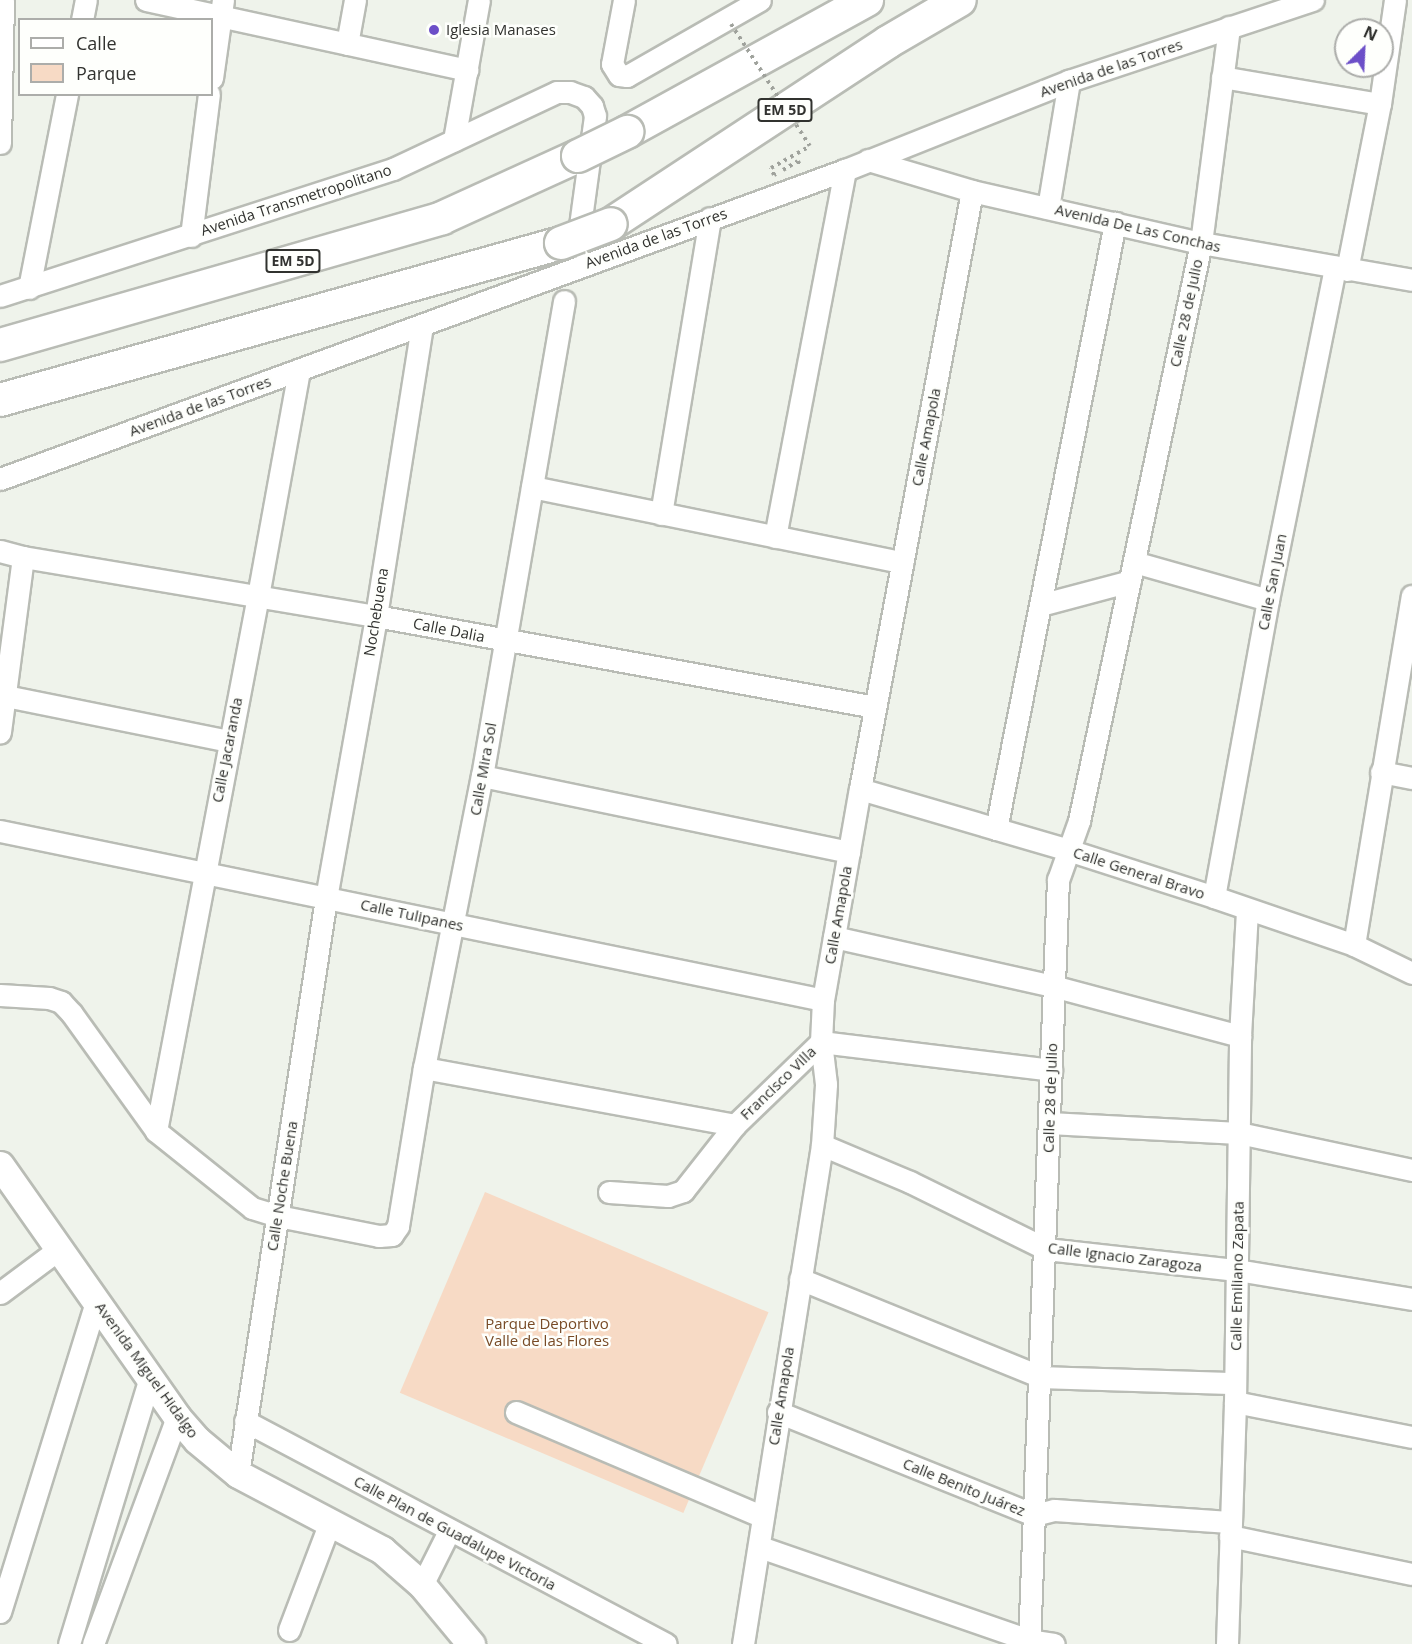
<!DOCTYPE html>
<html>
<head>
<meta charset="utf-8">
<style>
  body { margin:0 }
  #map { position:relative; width:1412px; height:1644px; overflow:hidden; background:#eff3eb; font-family:"Open Sans",sans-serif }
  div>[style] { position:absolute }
  .green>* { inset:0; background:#f7dac5; transform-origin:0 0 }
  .path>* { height:4px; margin-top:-2px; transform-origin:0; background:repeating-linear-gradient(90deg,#9fa29c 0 3px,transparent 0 7.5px) }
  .roads { filter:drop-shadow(2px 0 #b9bcb5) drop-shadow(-2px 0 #b9bcb5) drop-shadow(0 2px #b9bcb5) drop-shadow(0 -2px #b9bcb5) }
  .minor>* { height:21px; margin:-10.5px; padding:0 10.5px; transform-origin:10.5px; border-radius:10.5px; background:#fff }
  .major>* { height:27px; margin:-13.5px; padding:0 13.5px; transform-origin:13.5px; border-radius:13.5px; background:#fff }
  .highway>* { height:32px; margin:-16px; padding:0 16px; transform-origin:16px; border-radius:16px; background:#fff }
  .path-bridge>* { height:4px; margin-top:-2px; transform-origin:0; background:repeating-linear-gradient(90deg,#9fa29c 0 3px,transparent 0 7.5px) }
  .bridges { filter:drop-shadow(2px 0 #b9bcb5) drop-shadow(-2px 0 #b9bcb5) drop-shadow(0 2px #b9bcb5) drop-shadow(0 -2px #b9bcb5) }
  .highway-bridge>* { height:32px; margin:-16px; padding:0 16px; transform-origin:16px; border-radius:16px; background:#fff }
  .dots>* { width:16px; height:16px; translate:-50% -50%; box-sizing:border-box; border:3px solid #fefffc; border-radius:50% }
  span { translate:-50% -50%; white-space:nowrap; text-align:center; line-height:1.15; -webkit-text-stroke:5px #fefffc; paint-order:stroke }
  .shield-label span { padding:2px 4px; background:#fefffc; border:2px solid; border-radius:4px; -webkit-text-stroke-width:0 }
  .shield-label { font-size:14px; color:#31322f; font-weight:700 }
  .poi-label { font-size:15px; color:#31322f }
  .left { translate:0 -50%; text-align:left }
  .street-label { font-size:15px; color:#31322f }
  .park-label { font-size:15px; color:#784b26 }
  .legend { position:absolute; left:18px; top:18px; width:195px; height:78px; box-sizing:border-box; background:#fefffc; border:2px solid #acadaa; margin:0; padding:8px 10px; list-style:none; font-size:18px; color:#31322f }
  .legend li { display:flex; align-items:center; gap:12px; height:30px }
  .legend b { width:30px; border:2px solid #acadaa }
  .north { position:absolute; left:1334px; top:18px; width:60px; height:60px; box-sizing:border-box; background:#fefffc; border:2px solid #acadaa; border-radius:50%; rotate:24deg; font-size:16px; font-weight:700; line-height:24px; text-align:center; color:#31322f }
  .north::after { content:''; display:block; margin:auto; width:21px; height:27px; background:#6c4fc8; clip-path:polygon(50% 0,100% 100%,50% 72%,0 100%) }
</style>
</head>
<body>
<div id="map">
  <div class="green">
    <div style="left:485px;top:1192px;width:308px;height:218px;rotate:23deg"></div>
  </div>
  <div class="path">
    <div style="left:783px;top:170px;width:17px;rotate:-31deg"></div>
    <div style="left:798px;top:161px;width:5px;rotate:68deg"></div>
    <div style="left:776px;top:174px;width:2px;rotate:153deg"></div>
    <div style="left:774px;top:175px;width:8px;rotate:-113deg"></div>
    <div style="left:771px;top:168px;width:45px;rotate:-29.4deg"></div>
  </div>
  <div class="roads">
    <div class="minor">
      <div style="left:146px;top:0;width:329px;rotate:12.3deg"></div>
      <div style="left:624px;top:0;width:65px;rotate:100.6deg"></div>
      <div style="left:612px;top:64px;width:13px;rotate:58deg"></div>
      <div style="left:619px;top:75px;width:8px;rotate:7deg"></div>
      <div style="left:627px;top:76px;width:153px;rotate:-29.7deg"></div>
      <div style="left:82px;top:20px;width:20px;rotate:-79deg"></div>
      <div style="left:347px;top:44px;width:45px;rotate:-79.7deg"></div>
      <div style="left:1222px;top:77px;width:160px;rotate:9.7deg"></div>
      <div style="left:212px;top:78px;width:79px;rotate:-82deg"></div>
      <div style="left:454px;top:140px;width:142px;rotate:-79.9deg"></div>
      <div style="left:0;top:143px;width:143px;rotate:-88.8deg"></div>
      <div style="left:868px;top:160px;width:109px;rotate:16.6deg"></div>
      <div style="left:972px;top:191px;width:235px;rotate:12.8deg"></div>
      <div style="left:1201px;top:243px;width:214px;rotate:9.9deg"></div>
      <div style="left:1048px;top:208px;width:129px;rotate:-80.6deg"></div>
      <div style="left:191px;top:236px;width:143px;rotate:-82.8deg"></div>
      <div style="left:1347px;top:270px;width:169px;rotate:-78.8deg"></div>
      <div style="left:1380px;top:104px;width:105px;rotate:-81.8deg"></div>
      <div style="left:29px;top:288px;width:198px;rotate:-78.9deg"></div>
      <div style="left:0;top:296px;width:413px;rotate:-17.9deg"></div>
      <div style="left:393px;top:169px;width:181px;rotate:-25.2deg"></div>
      <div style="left:557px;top:92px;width:13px"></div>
      <div style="left:570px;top:92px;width:15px;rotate:20deg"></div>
      <div style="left:584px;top:97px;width:12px;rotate:48deg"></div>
      <div style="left:592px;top:106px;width:10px;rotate:73deg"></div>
      <div style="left:595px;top:116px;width:132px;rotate:97.8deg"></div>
      <div style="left:0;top:479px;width:900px;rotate:-20.09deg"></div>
      <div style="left:845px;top:170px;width:241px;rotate:-21.7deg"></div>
      <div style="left:1069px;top:81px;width:257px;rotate:-18.4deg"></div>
      <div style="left:532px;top:487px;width:378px;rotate:11.5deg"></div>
      <div style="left:661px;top:514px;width:300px;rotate:-80.6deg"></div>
      <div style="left:775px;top:537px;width:374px;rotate:-79.2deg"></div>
      <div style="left:0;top:551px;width:24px;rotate:15deg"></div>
      <div style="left:23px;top:557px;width:177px;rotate:97.5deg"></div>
      <div style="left:23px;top:557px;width:358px;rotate:9.5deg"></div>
      <div style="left:376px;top:616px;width:507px;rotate:10.34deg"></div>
      <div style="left:1134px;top:562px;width:139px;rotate:15.8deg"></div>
      <div style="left:1040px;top:605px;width:93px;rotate:-14.9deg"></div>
      <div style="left:6px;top:696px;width:227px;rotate:11.4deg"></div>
      <div style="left:1381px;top:772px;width:32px;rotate:11deg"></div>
      <div style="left:482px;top:776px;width:375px;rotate:11.7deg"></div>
      <div style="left:860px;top:789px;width:217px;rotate:16.3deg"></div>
      <div style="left:1068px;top:850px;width:153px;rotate:17.8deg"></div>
      <div style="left:1214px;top:897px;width:148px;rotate:18.9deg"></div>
      <div style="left:1354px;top:945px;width:64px;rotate:25.8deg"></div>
      <div style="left:996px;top:829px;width:618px;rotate:-78.89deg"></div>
      <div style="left:0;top:831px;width:840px;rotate:11.6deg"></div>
      <div style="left:1214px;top:897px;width:302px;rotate:-79.7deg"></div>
      <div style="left:1268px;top:600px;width:340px;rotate:-78.6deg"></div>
      <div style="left:834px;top:937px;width:224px;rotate:12.6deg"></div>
      <div style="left:1053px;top:986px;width:194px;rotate:15deg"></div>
      <div style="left:1354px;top:945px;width:354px;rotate:-80.6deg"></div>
      <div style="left:0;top:995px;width:49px;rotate:3.5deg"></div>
      <div style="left:49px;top:998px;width:13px;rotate:18deg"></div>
      <div style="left:61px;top:1002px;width:16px;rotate:47deg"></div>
      <div style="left:72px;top:1014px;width:144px;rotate:54.3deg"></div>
      <div style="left:156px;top:1131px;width:123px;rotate:38.7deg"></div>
      <div style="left:252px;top:1208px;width:27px;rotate:17deg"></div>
      <div style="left:278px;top:1216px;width:103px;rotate:11.2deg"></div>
      <div style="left:379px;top:1236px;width:13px;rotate:-4deg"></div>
      <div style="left:392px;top:1235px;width:11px;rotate:-56deg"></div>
      <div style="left:398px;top:1226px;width:160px;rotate:-80.7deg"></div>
      <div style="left:424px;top:1068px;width:298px;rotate:-78.8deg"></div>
      <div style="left:482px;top:776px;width:482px;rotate:-80.2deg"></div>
      <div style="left:424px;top:1068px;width:316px;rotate:10.4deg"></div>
      <div style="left:1049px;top:1123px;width:190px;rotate:3deg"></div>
      <div style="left:1239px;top:1133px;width:177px;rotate:12.1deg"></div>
      <div style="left:156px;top:1131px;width:545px;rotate:-79.21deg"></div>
      <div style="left:258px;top:596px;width:230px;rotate:-79.7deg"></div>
      <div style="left:822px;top:1145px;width:95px;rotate:22.8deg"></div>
      <div style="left:910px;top:1182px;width:152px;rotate:26.2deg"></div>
      <div style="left:1046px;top:1249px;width:192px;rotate:6.3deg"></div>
      <div style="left:1237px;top:1270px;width:177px;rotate:9.4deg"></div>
      <div style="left:609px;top:1192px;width:59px;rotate:3.9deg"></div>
      <div style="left:668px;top:1196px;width:16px;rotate:-18deg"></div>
      <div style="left:683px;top:1191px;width:84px;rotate:-51.8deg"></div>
      <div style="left:735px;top:1125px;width:120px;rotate:-44deg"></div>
      <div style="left:821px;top:1042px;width:232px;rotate:6.9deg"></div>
      <div style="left:800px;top:1279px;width:260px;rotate:22.1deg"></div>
      <div style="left:1041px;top:1377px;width:194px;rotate:1.8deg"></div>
      <div style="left:0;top:1293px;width:74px;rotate:-36.7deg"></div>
      <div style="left:1235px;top:1402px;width:180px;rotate:11.2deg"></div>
      <div style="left:516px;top:1412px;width:268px;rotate:23deg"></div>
      <div style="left:778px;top:1412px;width:276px;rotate:21.9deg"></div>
      <div style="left:1034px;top:1515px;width:21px;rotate:-14deg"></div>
      <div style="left:1054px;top:1510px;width:176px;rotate:3.9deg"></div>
      <div style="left:245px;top:1421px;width:476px;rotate:27.9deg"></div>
      <div style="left:238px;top:1474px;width:583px;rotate:-81.31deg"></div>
      <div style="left:326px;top:898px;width:286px;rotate:-79.9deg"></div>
      <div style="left:376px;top:616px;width:294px;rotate:-81deg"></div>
      <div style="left:1230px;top:1536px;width:186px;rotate:11.8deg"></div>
      <div style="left:760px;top:1547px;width:285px;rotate:19.1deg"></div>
      <div style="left:1029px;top:1640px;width:25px;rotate:9deg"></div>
      <div style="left:422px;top:1585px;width:60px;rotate:-63.4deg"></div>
      <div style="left:0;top:1612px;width:325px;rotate:-72.8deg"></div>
      <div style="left:289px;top:1630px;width:116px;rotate:-69.2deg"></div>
      <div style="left:69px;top:1644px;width:278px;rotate:-73.1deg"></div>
      <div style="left:93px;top:1644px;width:242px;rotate:-69.7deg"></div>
      <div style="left:743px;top:1644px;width:505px;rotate:-81deg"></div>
      <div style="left:822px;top:1145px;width:61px;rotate:-86.2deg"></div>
      <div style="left:826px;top:1084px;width:42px;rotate:-96.8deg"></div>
      <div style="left:821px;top:1042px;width:42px;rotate:-87.3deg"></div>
      <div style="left:823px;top:1000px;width:214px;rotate:-80.1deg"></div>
      <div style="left:860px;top:789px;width:608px;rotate:-79.39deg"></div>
      <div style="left:1029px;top:1644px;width:765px;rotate:-87.83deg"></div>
      <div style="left:1058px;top:880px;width:63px;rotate:-70.4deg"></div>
      <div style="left:1079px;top:821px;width:591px;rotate:-78.08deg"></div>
      <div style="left:1201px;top:243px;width:218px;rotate:-82.6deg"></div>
      <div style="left:1227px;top:1644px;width:242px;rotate:-88.1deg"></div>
      <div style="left:1235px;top:1402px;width:366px;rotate:-89.2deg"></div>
      <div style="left:1240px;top:1036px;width:127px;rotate:-86.8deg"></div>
    </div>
    <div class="major">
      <div style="left:0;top:1165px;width:308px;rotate:54.9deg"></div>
      <div style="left:177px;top:1417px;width:30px;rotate:49deg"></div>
      <div style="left:197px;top:1440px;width:53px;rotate:39.7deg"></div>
      <div style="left:238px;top:1474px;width:163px;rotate:27.8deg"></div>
      <div style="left:382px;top:1550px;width:53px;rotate:41.2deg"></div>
      <div style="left:422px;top:1585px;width:77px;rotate:50.3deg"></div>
    </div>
    <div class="highway">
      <div style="left:627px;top:132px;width:274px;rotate:-28.8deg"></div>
      <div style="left:611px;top:224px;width:331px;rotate:-33.3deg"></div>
      <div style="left:888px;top:42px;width:83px;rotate:-30.3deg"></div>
      <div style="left:0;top:345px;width:460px;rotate:-16deg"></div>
      <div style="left:442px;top:218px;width:149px;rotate:-24.5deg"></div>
      <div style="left:0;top:400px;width:583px;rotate:-15.63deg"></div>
    </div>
  </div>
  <div class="path-bridge">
    <div style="left:731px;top:24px;width:145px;rotate:57.1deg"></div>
  </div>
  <div class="bridges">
    <div class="highway-bridge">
      <div style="left:578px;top:156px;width:55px;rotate:-26.1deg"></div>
      <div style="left:561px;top:243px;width:53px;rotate:-20.8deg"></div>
    </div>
  </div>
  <div class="dots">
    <div style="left:434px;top:30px;background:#6c4fc8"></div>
  </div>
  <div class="shield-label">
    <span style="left:785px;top:110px">EM 5D</span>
    <span style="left:293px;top:261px">EM 5D</span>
  </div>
  <div class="poi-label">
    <span class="left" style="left:446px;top:30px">Iglesia Manases</span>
  </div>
  <div class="street-label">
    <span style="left:1111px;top:68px;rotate:-19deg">Avenida de las Torres</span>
    <span style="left:296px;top:200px;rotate:-18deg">Avenida Transmetropolitano</span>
    <span style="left:1138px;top:228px;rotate:13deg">Avenida De Las Conchas</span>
    <span style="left:656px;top:238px;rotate:-20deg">Avenida de las Torres</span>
    <span style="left:1186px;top:313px;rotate:-78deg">Calle 28 de Julio</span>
    <span style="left:200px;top:406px;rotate:-20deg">Avenida de las Torres</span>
    <span style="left:926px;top:437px;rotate:-79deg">Calle Amapola</span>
    <span style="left:1272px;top:582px;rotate:-79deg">Calle San Juan</span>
    <span style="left:376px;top:612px;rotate:-81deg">Nochebuena</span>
    <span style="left:449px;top:630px;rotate:11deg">Calle Dalia</span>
    <span style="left:227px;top:750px;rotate:-79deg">Calle Jacaranda</span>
    <span style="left:483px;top:769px;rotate:-80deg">Calle Mira Sol</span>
    <span style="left:1139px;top:873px;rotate:18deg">Calle General Bravo</span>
    <span style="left:412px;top:915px;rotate:12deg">Calle Tulipanes</span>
    <span style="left:838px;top:915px;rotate:-80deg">Calle Amapola</span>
    <span style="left:778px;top:1083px;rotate:-44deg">Francisco Villa</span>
    <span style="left:1050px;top:1098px;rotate:-88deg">Calle 28 de Julio</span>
    <span style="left:282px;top:1186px;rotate:-81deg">Calle Noche Buena</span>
    <span style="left:1125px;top:1257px;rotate:7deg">Calle Ignacio Zaragoza</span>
    <span style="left:1237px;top:1276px;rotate:-89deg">Calle Emiliano Zapata</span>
    <span style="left:147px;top:1370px;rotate:54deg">Avenida Miguel Hidalgo</span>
    <span style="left:781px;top:1396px;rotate:-81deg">Calle Amapola</span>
    <span style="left:964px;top:1487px;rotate:22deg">Calle Benito Juárez</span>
    <span style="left:455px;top:1533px;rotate:28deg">Calle Plan de Guadalupe Victoria</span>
  </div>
  <div class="park-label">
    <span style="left:547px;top:1332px">Parque Deportivo<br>Valle de las Flores</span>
  </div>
  <ul class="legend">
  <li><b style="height:8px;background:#fff"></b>Calle</li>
  <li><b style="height:16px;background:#f7dac5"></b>Parque</li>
  </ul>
  <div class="north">N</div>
</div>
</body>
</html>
